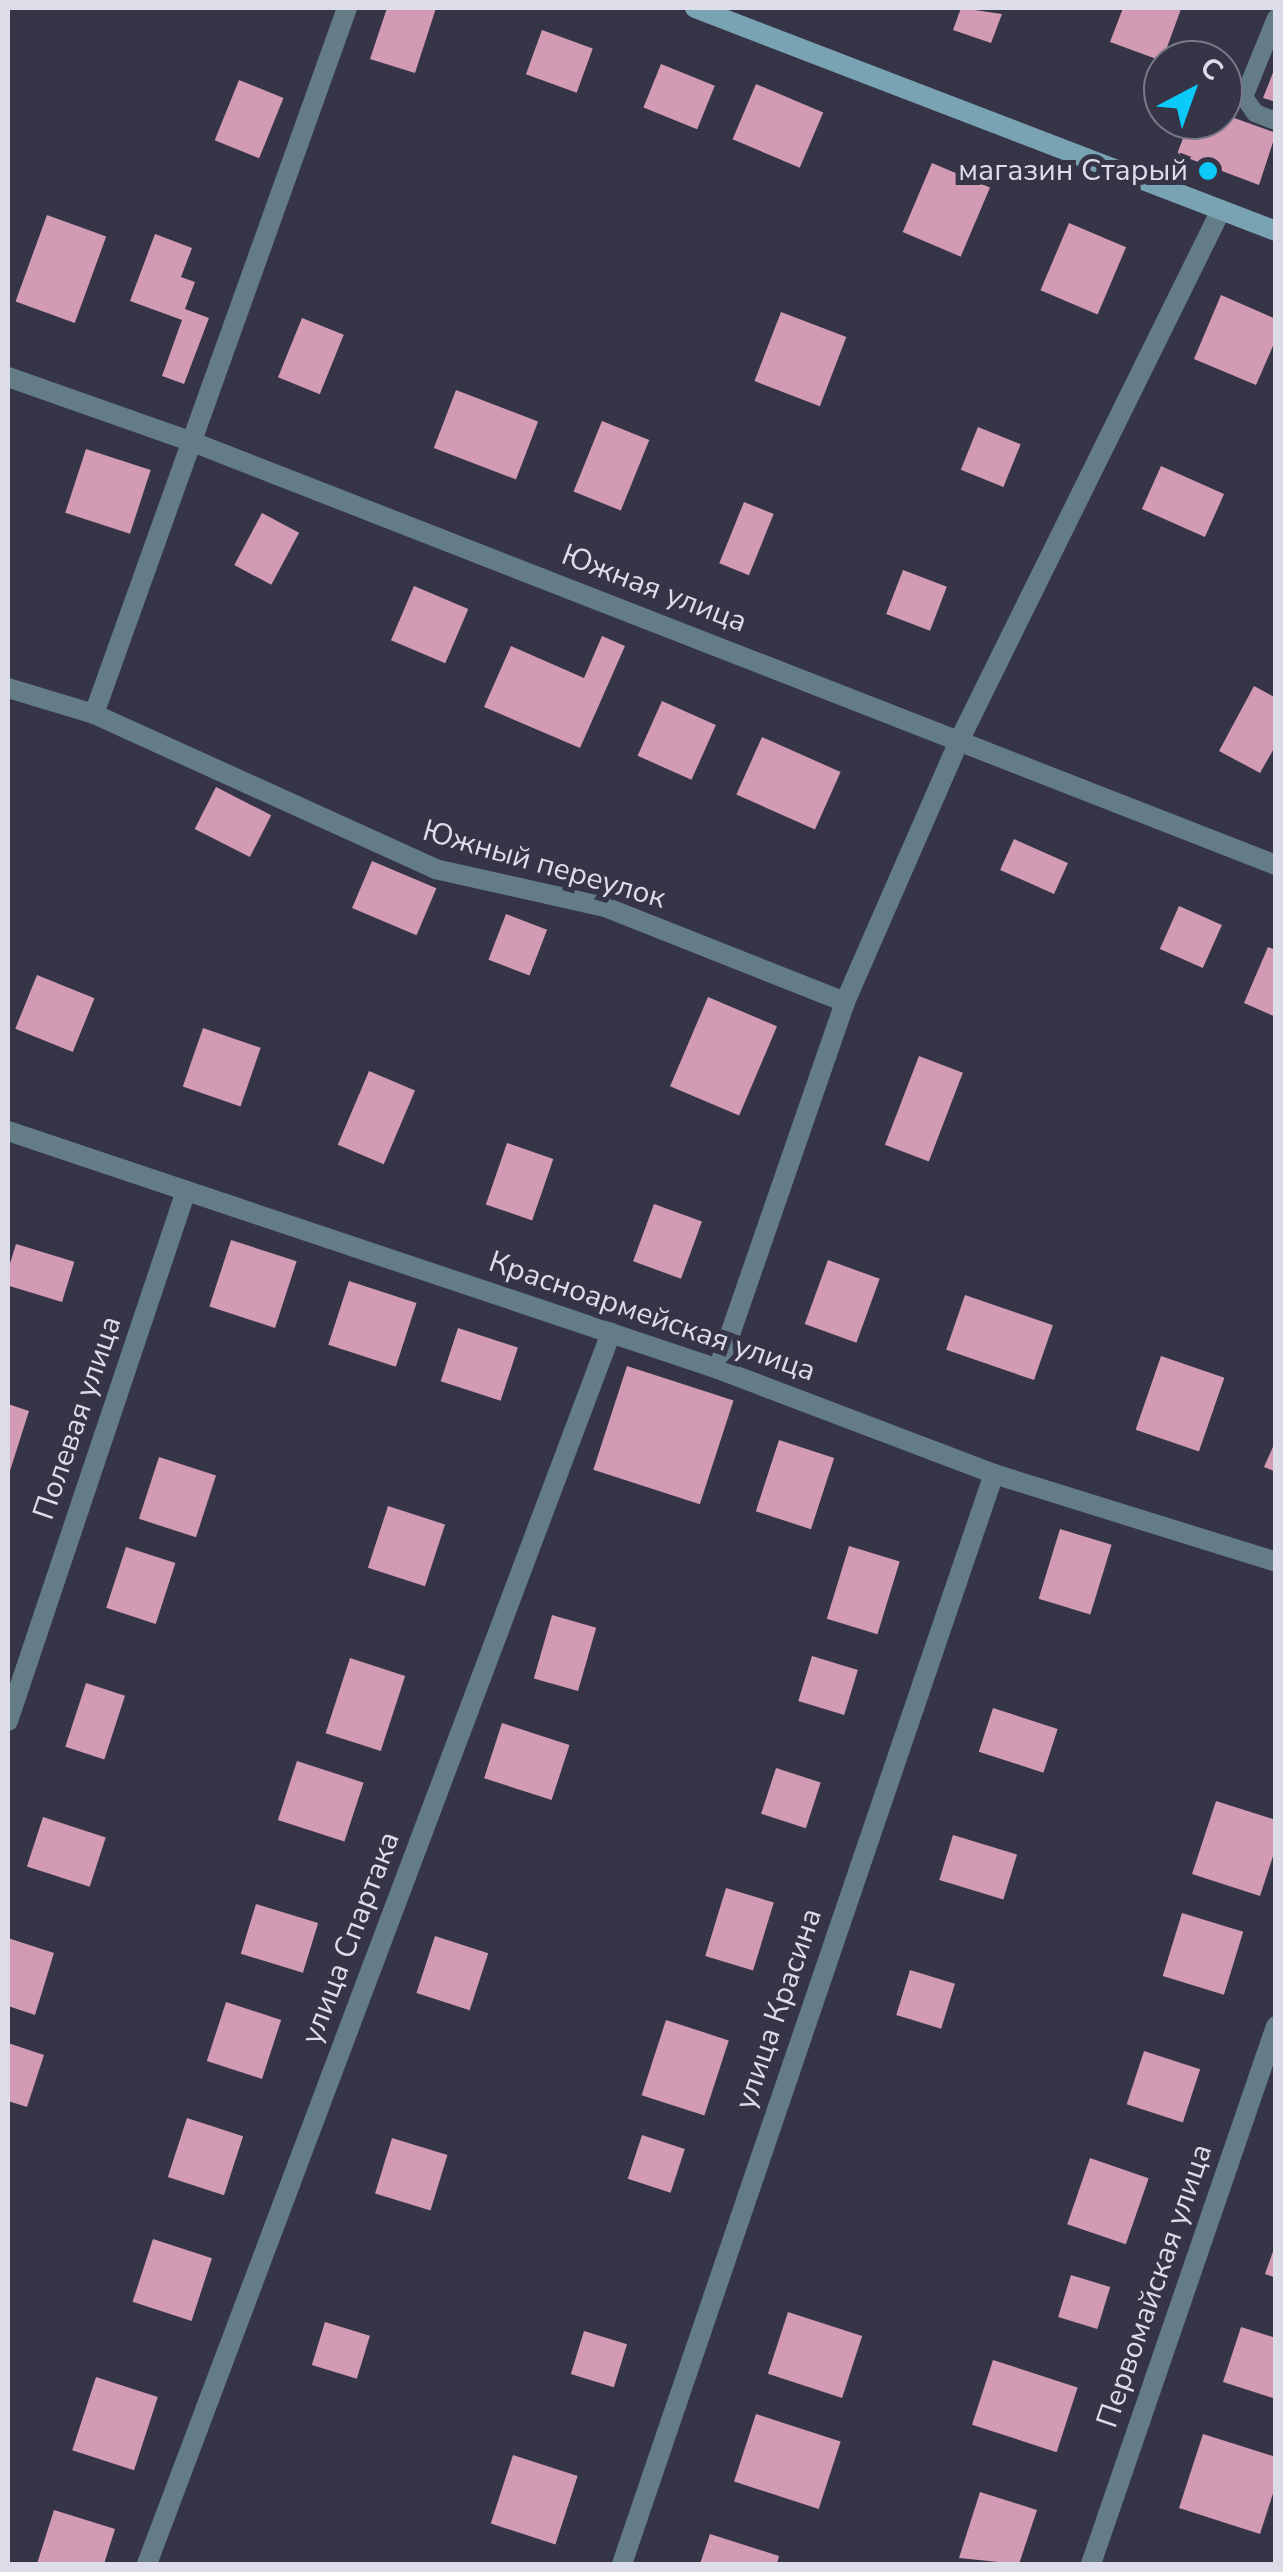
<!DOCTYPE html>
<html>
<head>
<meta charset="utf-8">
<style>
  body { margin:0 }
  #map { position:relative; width:1283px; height:2572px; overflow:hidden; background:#363548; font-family:"Nunito Sans",sans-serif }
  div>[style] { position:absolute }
  .building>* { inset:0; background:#d29ab3; transform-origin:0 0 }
  .service>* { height:18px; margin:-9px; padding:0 9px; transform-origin:9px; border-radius:9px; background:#637c86 }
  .minor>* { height:20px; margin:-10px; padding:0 10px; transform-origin:10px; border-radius:10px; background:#637c86 }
  .secondary>* { height:20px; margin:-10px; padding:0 10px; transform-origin:10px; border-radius:10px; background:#79a2b3 }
  .dots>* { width:28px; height:28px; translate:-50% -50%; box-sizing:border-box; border:5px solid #363548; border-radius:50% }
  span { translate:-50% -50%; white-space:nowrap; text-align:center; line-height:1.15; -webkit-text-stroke:10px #363548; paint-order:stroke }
  .poi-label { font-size:30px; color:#dddde9 }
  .right { translate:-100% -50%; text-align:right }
  .street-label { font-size:30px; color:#dddde9 }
  .frame { position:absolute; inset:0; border:10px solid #dddde9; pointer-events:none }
  .north { position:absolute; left:1143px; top:40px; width:100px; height:100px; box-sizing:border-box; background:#363548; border:2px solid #797888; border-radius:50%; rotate:41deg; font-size:28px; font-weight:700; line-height:40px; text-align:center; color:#dddde9 }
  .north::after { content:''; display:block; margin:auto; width:35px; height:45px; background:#0bcafa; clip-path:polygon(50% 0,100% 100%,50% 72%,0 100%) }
</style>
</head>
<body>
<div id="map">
  <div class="building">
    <div style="clip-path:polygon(387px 8px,436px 8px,415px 73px,370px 59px)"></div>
    <div style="clip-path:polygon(961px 8px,1002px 14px,991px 43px,953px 30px)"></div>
    <div style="clip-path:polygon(1123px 8px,1181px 9px,1162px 61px,1110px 42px)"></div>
    <div style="left:542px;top:30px;width:54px;height:47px;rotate:20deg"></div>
    <div style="left:661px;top:64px;width:58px;height:47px;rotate:22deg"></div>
    <div style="clip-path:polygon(1276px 65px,1276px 102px,1263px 98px)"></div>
    <div style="left:239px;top:80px;width:48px;height:65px;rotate:22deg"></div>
    <div style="left:756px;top:84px;width:73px;height:60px;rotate:23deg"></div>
    <div style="clip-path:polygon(1223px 114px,1276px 133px,1259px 185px,1177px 154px,1190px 120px,1223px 120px)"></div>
    <div style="left:932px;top:163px;width:63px;height:75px;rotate:23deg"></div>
    <div style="left:47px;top:215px;width:63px;height:92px;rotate:20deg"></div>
    <div style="left:1069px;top:223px;width:62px;height:73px;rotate:23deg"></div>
    <div style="clip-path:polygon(155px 234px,192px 248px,181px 277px,195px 282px,185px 309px,209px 318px,184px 384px,162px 376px,182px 320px,130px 301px)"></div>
    <div style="clip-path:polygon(1221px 295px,1276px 319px,1276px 339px,1256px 385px,1194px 359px)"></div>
    <div style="left:781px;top:312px;width:70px;height:74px;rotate:21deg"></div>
    <div style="left:302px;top:318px;width:45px;height:64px;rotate:22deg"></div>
    <div style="left:456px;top:390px;width:88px;height:62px;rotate:21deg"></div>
    <div style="left:602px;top:421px;width:51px;height:76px;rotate:22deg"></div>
    <div style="left:978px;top:427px;width:46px;height:46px;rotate:22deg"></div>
    <div style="left:86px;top:449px;width:68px;height:67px;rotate:18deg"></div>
    <div style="left:1161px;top:466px;width:69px;height:47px;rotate:24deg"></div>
    <div style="left:744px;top:502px;width:32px;height:66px;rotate:22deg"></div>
    <div style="left:262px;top:513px;width:42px;height:59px;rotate:28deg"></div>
    <div style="left:903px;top:570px;width:47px;height:47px;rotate:21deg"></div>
    <div style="left:414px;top:586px;width:59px;height:59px;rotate:23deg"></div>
    <div style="clip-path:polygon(602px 636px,625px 646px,580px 748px,484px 707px,511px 646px,584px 678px)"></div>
    <div style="clip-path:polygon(1254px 686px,1276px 698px,1276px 745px,1260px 773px,1219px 751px)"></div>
    <div style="left:662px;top:701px;width:59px;height:60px;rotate:24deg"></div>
    <div style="left:762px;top:737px;width:86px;height:63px;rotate:24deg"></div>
    <div style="left:216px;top:787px;width:62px;height:47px;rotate:27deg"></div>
    <div style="left:1014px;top:839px;width:59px;height:34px;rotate:24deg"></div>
    <div style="left:372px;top:861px;width:70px;height:51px;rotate:23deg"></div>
    <div style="left:1179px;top:906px;width:47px;height:47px;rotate:24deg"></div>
    <div style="left:506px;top:914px;width:44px;height:49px;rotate:21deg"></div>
    <div style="clip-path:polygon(1268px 947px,1276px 950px,1276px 1017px,1244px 1003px)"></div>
    <div style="left:37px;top:975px;width:62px;height:58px;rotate:22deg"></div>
    <div style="left:708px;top:997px;width:75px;height:97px;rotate:23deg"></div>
    <div style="left:203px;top:1028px;width:61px;height:62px;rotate:19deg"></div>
    <div style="left:919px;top:1056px;width:47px;height:95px;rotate:21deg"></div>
    <div style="left:369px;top:1071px;width:50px;height:80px;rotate:23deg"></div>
    <div style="left:507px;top:1143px;width:49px;height:65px;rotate:19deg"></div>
    <div style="left:654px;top:1204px;width:51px;height:61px;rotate:20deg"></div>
    <div style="left:231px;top:1240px;width:69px;height:70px;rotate:18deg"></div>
    <div style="left:16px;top:1244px;width:61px;height:42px;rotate:17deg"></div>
    <div style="left:828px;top:1260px;width:55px;height:68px;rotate:20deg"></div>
    <div style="left:349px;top:1281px;width:71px;height:67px;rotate:18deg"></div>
    <div style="left:965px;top:1295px;width:93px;height:58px;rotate:19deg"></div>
    <div style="left:458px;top:1328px;width:63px;height:56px;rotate:18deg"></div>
    <div style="left:1161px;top:1356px;width:67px;height:78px;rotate:19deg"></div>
    <div style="left:627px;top:1366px;width:112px;height:109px;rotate:18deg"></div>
    <div style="clip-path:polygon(8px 1404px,29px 1411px,8px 1477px)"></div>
    <div style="left:779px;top:1440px;width:58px;height:75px;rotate:18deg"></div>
    <div style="clip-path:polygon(1276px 1440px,1276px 1472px,1264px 1467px)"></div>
    <div style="left:159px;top:1457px;width:60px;height:65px;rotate:18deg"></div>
    <div style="left:388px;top:1506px;width:60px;height:65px;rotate:18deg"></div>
    <div style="left:1060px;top:1529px;width:54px;height:73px;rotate:17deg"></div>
    <div style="left:849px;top:1546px;width:53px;height:76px;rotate:17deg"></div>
    <div style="left:126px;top:1547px;width:52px;height:64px;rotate:18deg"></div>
    <div style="left:552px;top:1615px;width:46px;height:66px;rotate:16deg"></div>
    <div style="left:812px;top:1656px;width:48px;height:47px;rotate:17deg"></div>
    <div style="left:350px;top:1658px;width:58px;height:79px;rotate:18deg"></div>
    <div style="left:86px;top:1683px;width:41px;height:67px;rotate:18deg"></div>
    <div style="left:993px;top:1708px;width:68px;height:46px;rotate:18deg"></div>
    <div style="left:502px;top:1723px;width:71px;height:58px;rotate:18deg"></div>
    <div style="left:297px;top:1761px;width:70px;height:62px;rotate:18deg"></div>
    <div style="left:776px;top:1768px;width:47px;height:48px;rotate:18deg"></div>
    <div style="clip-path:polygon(1216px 1801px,1276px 1820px,1276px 1847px,1260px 1896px,1192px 1874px)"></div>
    <div style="left:43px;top:1817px;width:66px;height:52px;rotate:18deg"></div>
    <div style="left:953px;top:1835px;width:67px;height:47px;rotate:17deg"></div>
    <div style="left:726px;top:1888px;width:50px;height:71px;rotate:17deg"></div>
    <div style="left:256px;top:1904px;width:65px;height:52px;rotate:17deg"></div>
    <div style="left:1182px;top:1913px;width:64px;height:66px;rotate:17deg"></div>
    <div style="left:435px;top:1936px;width:56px;height:60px;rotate:18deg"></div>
    <div style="clip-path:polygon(8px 1938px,54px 1953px,35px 2015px,8px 2006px)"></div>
    <div style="left:910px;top:1970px;width:47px;height:47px;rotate:17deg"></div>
    <div style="left:226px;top:2002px;width:58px;height:62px;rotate:18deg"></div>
    <div style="left:666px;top:2020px;width:66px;height:79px;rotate:18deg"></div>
    <div style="clip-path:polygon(8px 2043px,44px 2055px,27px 2107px,8px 2101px)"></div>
    <div style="left:1144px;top:2051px;width:59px;height:56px;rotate:18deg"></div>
    <div style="left:187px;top:2118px;width:59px;height:62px;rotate:18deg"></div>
    <div style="left:642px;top:2135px;width:45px;height:46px;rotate:18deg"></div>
    <div style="left:392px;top:2138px;width:58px;height:58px;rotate:17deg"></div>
    <div style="left:1090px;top:2158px;width:62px;height:70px;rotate:19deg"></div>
    <div style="left:153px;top:2239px;width:62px;height:66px;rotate:18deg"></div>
    <div style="clip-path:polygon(1276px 2243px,1276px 2278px,1265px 2274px)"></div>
    <div style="left:1071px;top:2275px;width:41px;height:44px;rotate:17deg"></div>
    <div style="left:788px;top:2312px;width:78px;height:65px;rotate:18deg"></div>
    <div style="left:325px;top:2322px;width:47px;height:45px;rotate:17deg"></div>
    <div style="clip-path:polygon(1241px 2327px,1276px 2338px,1276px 2399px,1223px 2382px)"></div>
    <div style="left:584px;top:2331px;width:45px;height:45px;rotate:17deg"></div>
    <div style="left:993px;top:2360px;width:89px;height:68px;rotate:18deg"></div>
    <div style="left:96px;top:2377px;width:65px;height:77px;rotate:18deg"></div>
    <div style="left:756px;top:2414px;width:89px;height:71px;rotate:18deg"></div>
    <div style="clip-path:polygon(1203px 2434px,1276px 2457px,1276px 2484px,1260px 2534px,1179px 2508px)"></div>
    <div style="left:513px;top:2455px;width:68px;height:72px;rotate:18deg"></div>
    <div style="clip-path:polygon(980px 2492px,1037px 2510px,1019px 2564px,959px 2558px)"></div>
    <div style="clip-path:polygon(54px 2510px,115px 2529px,104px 2564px,37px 2564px)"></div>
    <div style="clip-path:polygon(710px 2534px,779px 2556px,777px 2564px,700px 2564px)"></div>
  </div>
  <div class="service">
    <div style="left:1276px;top:18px;width:85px;rotate:112.1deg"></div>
    <div style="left:1244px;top:97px;width:19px;rotate:55deg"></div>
    <div style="left:1255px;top:113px;width:22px;rotate:21deg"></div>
  </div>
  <div class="minor">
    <div style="left:8px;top:377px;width:193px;rotate:19.4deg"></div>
    <div style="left:190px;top:441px;width:1166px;rotate:21.33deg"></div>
    <div style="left:8px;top:688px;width:90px;rotate:16.8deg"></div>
    <div style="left:94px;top:714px;width:375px;rotate:24.4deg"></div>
    <div style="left:435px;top:869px;width:174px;rotate:12.6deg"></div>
    <div style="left:605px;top:907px;width:258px;rotate:21.6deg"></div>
    <div style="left:94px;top:714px;width:750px;rotate:-70.28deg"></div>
    <div style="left:8px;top:1131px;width:749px;rotate:18.53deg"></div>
    <div style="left:718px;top:1369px;width:295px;rotate:20.8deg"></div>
    <div style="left:994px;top:1474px;width:295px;rotate:17.3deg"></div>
    <div style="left:718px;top:1369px;width:388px;rotate:-70.9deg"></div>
    <div style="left:845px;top:1002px;width:285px;rotate:-66.4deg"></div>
    <div style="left:959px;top:741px;width:592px;rotate:-63.74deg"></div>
    <div style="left:8px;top:1721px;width:559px;rotate:-71.44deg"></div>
    <div style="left:147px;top:2564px;width:1316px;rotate:-69.35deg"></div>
    <div style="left:622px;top:2564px;width:1152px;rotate:-71.16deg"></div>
    <div style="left:1091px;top:2564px;width:569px;rotate:-71.02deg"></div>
  </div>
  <div class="secondary">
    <div style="left:695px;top:8px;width:622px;rotate:21deg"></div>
  </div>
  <div class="dots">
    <div style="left:1208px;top:171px;background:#0bcafa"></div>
  </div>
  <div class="poi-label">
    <span class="right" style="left:1188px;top:171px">магазин Старый</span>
  </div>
  <div class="street-label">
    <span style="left:654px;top:589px;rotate:21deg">Южная улица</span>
    <span style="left:544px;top:865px;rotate:16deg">Южный переулок</span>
    <span style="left:652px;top:1317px;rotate:19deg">Красноармейская улица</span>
    <span style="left:78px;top:1418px;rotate:-71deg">Полевая улица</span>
    <span style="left:351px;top:1938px;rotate:-69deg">улица Спартака</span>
    <span style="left:779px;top:2009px;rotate:-71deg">улица Красина</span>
    <span style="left:1155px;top:2286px;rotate:-71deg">Первомайская улица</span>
  </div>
  <div class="frame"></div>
  <div class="north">С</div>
</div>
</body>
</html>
